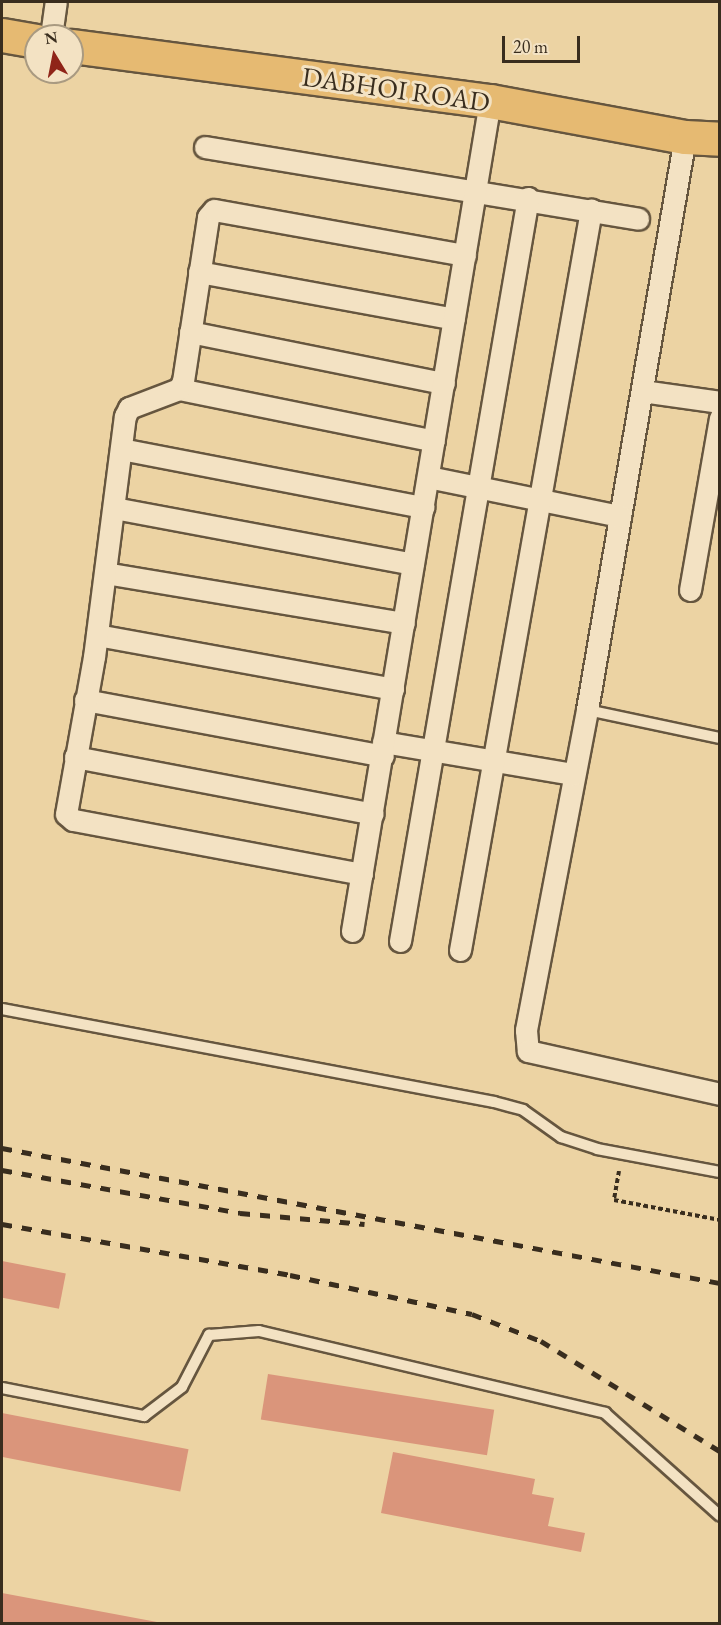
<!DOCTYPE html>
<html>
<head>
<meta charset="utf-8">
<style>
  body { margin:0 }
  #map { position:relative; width:721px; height:1625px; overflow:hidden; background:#ecd3a3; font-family:"EB Garamond",serif }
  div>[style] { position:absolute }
  .building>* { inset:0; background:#da957b; transform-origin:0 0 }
  .path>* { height:4px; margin-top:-2px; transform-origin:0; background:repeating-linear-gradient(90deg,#392d1e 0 4.5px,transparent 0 7.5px) }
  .roads { filter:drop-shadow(2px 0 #66563f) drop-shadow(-2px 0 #66563f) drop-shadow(0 2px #66563f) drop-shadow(0 -2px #66563f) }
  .service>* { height:10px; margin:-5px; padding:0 5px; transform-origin:5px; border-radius:5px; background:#f3e2c3 }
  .minor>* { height:21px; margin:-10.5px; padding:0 10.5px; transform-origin:10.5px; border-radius:10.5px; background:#f3e2c3 }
  .primary>* { height:33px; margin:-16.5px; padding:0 16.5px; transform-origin:16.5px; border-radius:16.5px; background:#e6ba72 }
  .rail>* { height:4.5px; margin-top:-2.25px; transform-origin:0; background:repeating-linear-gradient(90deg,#392d1e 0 10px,transparent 0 20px) }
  span { translate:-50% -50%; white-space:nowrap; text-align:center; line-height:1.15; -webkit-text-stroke:6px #f3e2c3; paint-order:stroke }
  .street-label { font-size:27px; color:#392d1e }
  .frame { position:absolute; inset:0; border:3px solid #392d1e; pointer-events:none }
  .north { position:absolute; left:24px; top:24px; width:60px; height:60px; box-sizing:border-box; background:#f3e2c3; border:2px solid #a99a81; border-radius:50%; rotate:350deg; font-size:16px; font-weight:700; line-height:24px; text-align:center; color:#392d1e }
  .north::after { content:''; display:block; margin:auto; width:21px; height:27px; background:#8f2418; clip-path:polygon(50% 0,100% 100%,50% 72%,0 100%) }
  .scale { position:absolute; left:502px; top:36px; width:78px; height:27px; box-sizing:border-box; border:3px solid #392d1e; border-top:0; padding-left:8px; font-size:18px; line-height:21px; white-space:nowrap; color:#392d1e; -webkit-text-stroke:4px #f3e2c3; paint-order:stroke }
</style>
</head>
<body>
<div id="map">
  <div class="building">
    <div style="left:2px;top:1261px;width:65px;height:36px;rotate:11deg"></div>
    <div style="left:268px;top:1374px;width:229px;height:46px;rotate:9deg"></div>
    <div style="left:2px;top:1413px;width:190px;height:43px;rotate:11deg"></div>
    <div style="clip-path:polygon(393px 1452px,535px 1479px,532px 1494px,554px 1498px,548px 1526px,585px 1533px,581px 1552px,381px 1513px)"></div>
    <div style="clip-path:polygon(2px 1593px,157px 1622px,157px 1624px,2px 1624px)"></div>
  </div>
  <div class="path">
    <div style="left:619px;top:1171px;width:29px;rotate:100deg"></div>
    <div style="left:614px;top:1200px;width:108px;rotate:10.7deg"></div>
  </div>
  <div class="roads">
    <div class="service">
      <div style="left:587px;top:710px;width:136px;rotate:11.9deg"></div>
      <div style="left:2px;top:1009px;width:501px;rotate:10.7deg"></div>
      <div style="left:494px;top:1102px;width:30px;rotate:15deg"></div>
      <div style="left:523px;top:1110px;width:47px;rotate:35.4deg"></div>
      <div style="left:561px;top:1137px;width:38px;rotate:18deg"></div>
      <div style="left:597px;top:1149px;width:125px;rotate:10.6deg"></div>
      <div style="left:2px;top:1388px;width:145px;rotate:11.2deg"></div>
      <div style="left:144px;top:1416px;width:48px;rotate:-37.3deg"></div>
      <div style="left:182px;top:1387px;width:59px;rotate:-62.6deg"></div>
      <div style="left:209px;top:1335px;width:50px;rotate:-4.6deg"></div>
      <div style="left:259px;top:1331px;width:356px;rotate:13.3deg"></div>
      <div style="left:605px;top:1413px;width:154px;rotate:41.8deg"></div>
    </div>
    <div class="minor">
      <div style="left:51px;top:36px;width:34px;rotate:-82deg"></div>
      <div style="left:685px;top:137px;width:581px;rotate:99.71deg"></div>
      <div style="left:587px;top:710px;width:326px;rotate:100.8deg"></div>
      <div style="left:526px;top:1030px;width:21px;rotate:85deg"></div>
      <div style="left:528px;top:1051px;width:197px;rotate:12.6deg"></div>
      <div style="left:205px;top:147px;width:439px;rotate:9.4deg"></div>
      <div style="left:199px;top:272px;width:259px;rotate:10.4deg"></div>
      <div style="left:190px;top:332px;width:259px;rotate:11.4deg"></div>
      <div style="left:179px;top:389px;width:260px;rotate:11.5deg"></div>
      <div style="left:642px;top:391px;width:79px;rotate:8deg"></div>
      <div style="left:121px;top:449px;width:308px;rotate:10.9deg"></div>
      <div style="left:428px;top:477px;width:196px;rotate:11.5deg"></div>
      <div style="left:114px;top:508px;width:304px;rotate:10.6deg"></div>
      <div style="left:105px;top:573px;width:303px;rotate:9.5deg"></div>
      <div style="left:690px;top:590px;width:175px;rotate:-80.1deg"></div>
      <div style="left:97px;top:635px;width:301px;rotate:10.3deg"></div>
      <div style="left:85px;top:700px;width:303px;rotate:10.6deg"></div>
      <div style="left:383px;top:742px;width:193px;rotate:9.6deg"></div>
      <div style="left:75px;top:757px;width:303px;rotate:10.8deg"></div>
      <div style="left:362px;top:874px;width:294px;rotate:-169.4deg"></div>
      <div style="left:73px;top:820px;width:9px;rotate:-139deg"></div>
      <div style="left:66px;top:814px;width:159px;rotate:-79.9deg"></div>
      <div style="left:94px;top:657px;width:243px;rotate:-82.7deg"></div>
      <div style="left:125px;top:416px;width:9px;rotate:-63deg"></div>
      <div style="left:129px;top:408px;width:53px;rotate:-20.8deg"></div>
      <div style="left:179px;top:389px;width:9px;rotate:-63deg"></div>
      <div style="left:183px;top:381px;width:166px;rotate:-81.3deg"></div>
      <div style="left:208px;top:217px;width:9px;rotate:-49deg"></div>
      <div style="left:214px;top:210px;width:255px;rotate:10.2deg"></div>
      <div style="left:352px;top:931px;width:841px;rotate:-80.56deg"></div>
      <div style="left:400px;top:941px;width:754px;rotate:-80.23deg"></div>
      <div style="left:460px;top:950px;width:752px;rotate:-79.96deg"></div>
    </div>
    <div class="primary">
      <div style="left:2px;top:35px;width:35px;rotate:10deg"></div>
      <div style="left:72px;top:46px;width:422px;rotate:7.5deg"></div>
      <div style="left:490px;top:101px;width:198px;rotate:10.5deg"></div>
      <div style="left:685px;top:137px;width:35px;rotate:3deg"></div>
    </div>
  </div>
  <div class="rail">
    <div style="left:2px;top:1148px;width:731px;rotate:10.65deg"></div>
    <div style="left:2px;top:1170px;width:242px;rotate:10.2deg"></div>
    <div style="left:240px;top:1213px;width:125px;rotate:5deg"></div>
    <div style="left:2px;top:1224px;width:292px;rotate:10deg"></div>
    <div style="left:290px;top:1275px;width:186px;rotate:12.1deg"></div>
    <div style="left:472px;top:1314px;width:74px;rotate:21.4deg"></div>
    <div style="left:541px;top:1341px;width:210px;rotate:31.6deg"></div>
  </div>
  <div class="street-label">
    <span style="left:396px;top:89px;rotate:8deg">DABHOI ROAD</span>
  </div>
  <div class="frame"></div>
  <div class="north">N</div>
  <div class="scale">20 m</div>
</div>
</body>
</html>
